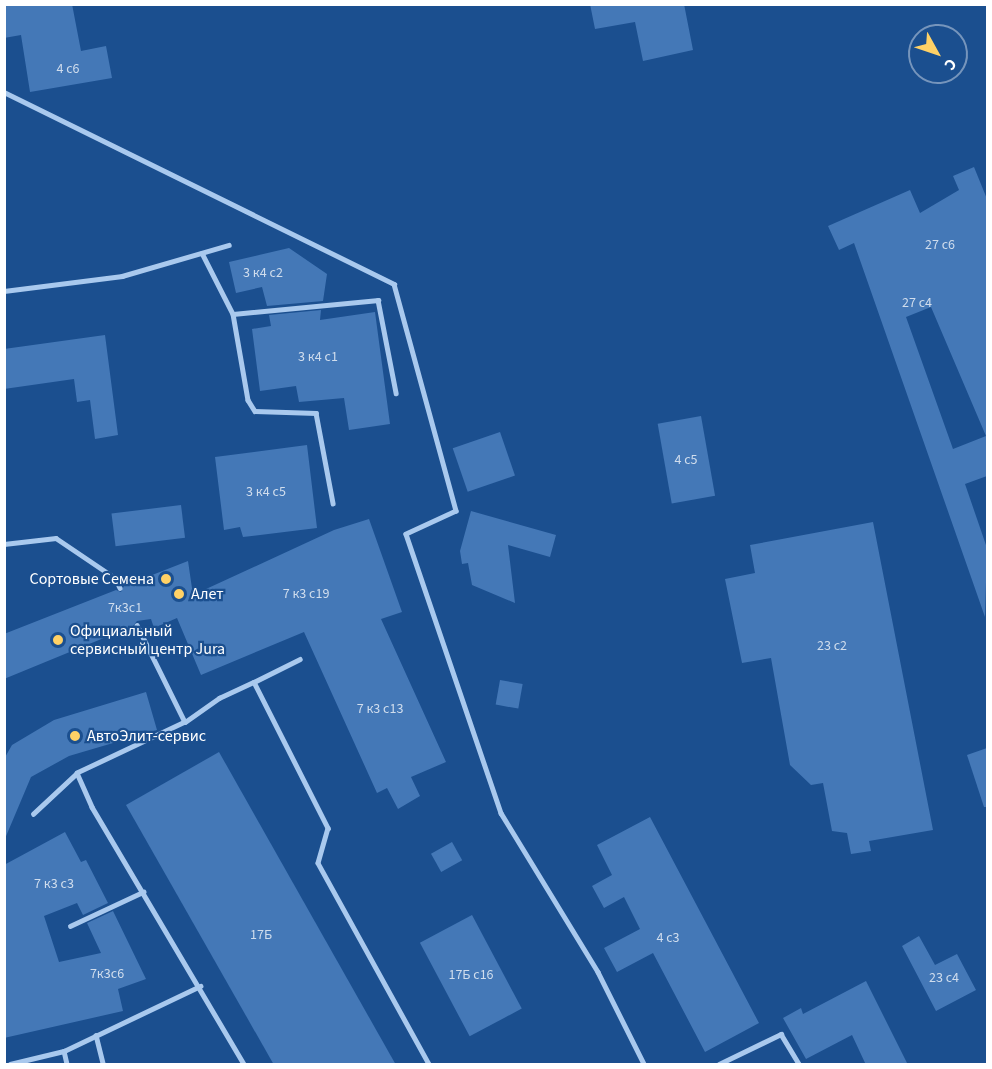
<!DOCTYPE html>
<html>
<head>
<meta charset="utf-8">
<style>
  body { margin:0 }
  #map { position:relative; width:992px; height:1069px; overflow:hidden; background:#1b4f8f; font-family:"Source Sans 3",sans-serif }
  div>[style] { position:absolute }
  .building>* { inset:0; background:#4478b7; transform-origin:0 0 }
  .service>* { height:4.5px; margin:-2.25px; padding:0 2.25px; transform-origin:2.25px; border-radius:2.25px; background:#a9c9ee }
  .dots>* { width:16px; height:16px; translate:-50% -50%; box-sizing:border-box; border:3px solid #1b4f8f; border-radius:50% }
  span { translate:-50% -50%; white-space:nowrap; text-align:center; line-height:1.15; -webkit-text-stroke:4.5px #1b4f8f; paint-order:stroke }
  .number-label { font-size:14px; color:#d0dded }
  .number-label span { -webkit-text-stroke-width:0 }
  .poi-label { font-size:16px; color:#fff }
  .right { translate:-100% -50%; text-align:right }
  .left { translate:0 -50%; text-align:left }
  .frame { position:absolute; inset:0; border:6px solid #fff; pointer-events:none }
  .north { position:absolute; left:908px; top:24px; width:60px; height:60px; box-sizing:border-box; background:#1b4f8f; border:2px solid #7695bc; border-radius:50%; rotate:130deg; font-size:16px; font-weight:700; line-height:24px; text-align:center; color:#fff }
  .north::after { content:''; display:block; margin:auto; width:21px; height:27px; background:#ffd166; clip-path:polygon(50% 0,100% 100%,50% 72%,0 100%) }
</style>
</head>
<body>
<div id="map">
  <div class="building">
    <div style="clip-path:polygon(4px 4px,72px 4px,81px 51px,106px 46px,112px 78px,30px 92px,21px 35px,4px 38px)"></div>
    <div style="clip-path:polygon(590px 4px,684px 4px,693px 50px,643px 61px,635px 22px,595px 29px)"></div>
    <div style="clip-path:polygon(evenodd,974px 167px,987px 199px,987px 476px,965px 484px,987px 548px,985px 617px,854px 243px,839px 250px,828px 226px,910px 190px,920px 213px,959px 190px,953px 176px,974px 167px,931px 307px,986px 436px,953px 449px,906px 317px,931px 307px)"></div>
    <div style="clip-path:polygon(289px 248px,327px 274px,323px 301px,267px 306px,262px 287px,236px 293px,229px 262px)"></div>
    <div style="clip-path:polygon(321px 310px,320px 320px,375px 312px,390px 424px,349px 430px,344px 398px,299px 402px,296px 386px,260px 391px,252px 329px,271px 326px,269px 315px)"></div>
    <div style="clip-path:polygon(105px 335px,118px 435px,95px 439px,90px 400px,77px 402px,74px 379px,4px 389px,4px 349px)"></div>
    <div style="left:701px;top:416px;width:81px;height:44px;rotate:80deg"></div>
    <div style="left:500px;top:432px;width:46px;height:50px;rotate:71deg"></div>
    <div style="clip-path:polygon(307px 445px,317px 528px,243px 537px,240px 527px,224px 530px,215px 457px)"></div>
    <div style="left:181px;top:505px;width:33px;height:70px;rotate:83deg"></div>
    <div style="clip-path:polygon(471px 511px,556px 535px,550px 557px,508px 545px,515px 603px,472px 585px,468px 563px,462px 564px,460px 551px)"></div>
    <div style="clip-path:polygon(369px 519px,402px 612px,381px 619px,446px 762px,411px 777px,420px 796px,398px 809px,387px 788px,377px 793px,304px 632px,201px 675px,177px 618px,154px 628px,151px 619px,137px 621px,133px 626px,4px 679px,4px 634px,116px 590px,121px 592px,124px 586px,188px 561px,193px 595px,334px 530px)"></div>
    <div style="clip-path:polygon(873px 522px,933px 830px,869px 841px,871px 851px,851px 854px,847px 833px,832px 831px,823px 783px,811px 785px,790px 765px,771px 658px,742px 663px,725px 579px,755px 573px,750px 545px)"></div>
    <div style="left:500px;top:680px;width:23px;height:25px;rotate:10deg"></div>
    <div style="clip-path:polygon(146px 692px,157px 730px,69px 756px,31px 777px,4px 841px,4px 759px,12px 745px,54px 720px)"></div>
    <div style="clip-path:polygon(987px 748px,987px 807px,984px 807px,967px 755px)"></div>
    <div style="clip-path:polygon(219px 752px,396px 1065px,274px 1065px,126px 805px)"></div>
    <div style="clip-path:polygon(650px 817px,759px 1023px,705px 1052px,653px 953px,617px 972px,604px 948px,640px 929px,624px 897px,604px 908px,592px 886px,612px 875px,597px 845px)"></div>
    <div style="clip-path:polygon(65px 832px,81px 862px,86px 860px,108px 903px,83px 915px,77px 903px,44px 916px,59px 962px,101px 953px,87px 923px,113px 911px,146px 979px,118px 989px,123px 1011px,4px 1038px,4px 865px)"></div>
    <div style="left:452px;top:842px;width:21px;height:24px;rotate:61deg"></div>
    <div style="left:472px;top:915px;width:106px;height:59px;rotate:62deg"></div>
    <div style="clip-path:polygon(919px 936px,935px 965px,957px 954px,976px 990px,936px 1011px,902px 946px)"></div>
    <div style="clip-path:polygon(866px 981px,908px 1065px,866px 1065px,852px 1035px,806px 1059px,783px 1018px,801px 1008px,803px 1014px)"></div>
  </div>
  <div class="service">
    <div style="left:4px;top:92px;width:435px;rotate:26.2deg"></div>
    <div style="left:394px;top:284px;width:235px;rotate:74.7deg"></div>
    <div style="left:456px;top:511px;width:55px;rotate:155.3deg"></div>
    <div style="left:406px;top:534px;width:295px;rotate:71.2deg"></div>
    <div style="left:501px;top:813px;width:186px;rotate:58.6deg"></div>
    <div style="left:598px;top:972px;width:103px;rotate:63.4deg"></div>
    <div style="left:202px;top:253px;width:68px;rotate:63.1deg"></div>
    <div style="left:233px;top:314px;width:146px;rotate:-5.5deg"></div>
    <div style="left:378px;top:300px;width:95px;rotate:79deg"></div>
    <div style="left:4px;top:291px;width:119px;rotate:-7.2deg"></div>
    <div style="left:122px;top:276px;width:111px;rotate:-16.2deg"></div>
    <div style="left:233px;top:314px;width:87px;rotate:80.1deg"></div>
    <div style="left:248px;top:400px;width:13px;rotate:58deg"></div>
    <div style="left:255px;top:411px;width:61px;rotate:1.9deg"></div>
    <div style="left:316px;top:413px;width:92px;rotate:79.3deg"></div>
    <div style="left:4px;top:544px;width:52px;rotate:-6.6deg"></div>
    <div style="left:56px;top:538px;width:71px;rotate:34.1deg"></div>
    <div style="left:115px;top:578px;width:11px;rotate:63deg"></div>
    <div style="left:137px;top:625px;width:108px;rotate:63.7deg"></div>
    <div style="left:185px;top:722px;width:42px;rotate:-35.2deg"></div>
    <div style="left:219px;top:698px;width:38px;rotate:-25deg"></div>
    <div style="left:254px;top:682px;width:164px;rotate:63.1deg"></div>
    <div style="left:328px;top:828px;width:36px;rotate:106deg"></div>
    <div style="left:318px;top:863px;width:230px;rotate:61.1deg"></div>
    <div style="left:254px;top:682px;width:51px;rotate:-26.6deg"></div>
    <div style="left:185px;top:722px;width:119px;rotate:154.7deg"></div>
    <div style="left:77px;top:773px;width:37px;rotate:66deg"></div>
    <div style="left:92px;top:807px;width:299px;rotate:59.4deg"></div>
    <div style="left:33px;top:814px;width:60px;rotate:-43deg"></div>
    <div style="left:70px;top:926px;width:81px;rotate:-25deg"></div>
    <div style="left:96px;top:1035px;width:30px;rotate:76deg"></div>
    <div style="left:64px;top:1051px;width:13px;rotate:77deg"></div>
    <div style="left:10px;top:1064px;width:56px;rotate:-13.5deg"></div>
    <div style="left:64px;top:1051px;width:151px;rotate:-25.5deg"></div>
    <div style="left:719px;top:1064px;width:69px;rotate:-25.8deg"></div>
    <div style="left:781px;top:1034px;width:35px;rotate:59deg"></div>
  </div>
  <div class="dots">
    <div style="left:166px;top:579px;background:#ffd166"></div>
    <div style="left:179px;top:594px;background:#ffd166"></div>
    <div style="left:58px;top:640px;background:#ffd166"></div>
    <div style="left:75px;top:736px;background:#ffd166"></div>
  </div>
  <div class="number-label">
    <span style="left:68px;top:69px">4 с6</span>
    <span style="left:940px;top:245px">27 с6</span>
    <span style="left:263px;top:273px">3 к4 с2</span>
    <span style="left:917px;top:303px">27 с4</span>
    <span style="left:318px;top:357px">3 к4 с1</span>
    <span style="left:686px;top:460px">4 с5</span>
    <span style="left:266px;top:492px">3 к4 с5</span>
    <span style="left:306px;top:594px">7 к3 с19</span>
    <span style="left:125px;top:608px">7к3с1</span>
    <span style="left:832px;top:646px">23 с2</span>
    <span style="left:380px;top:709px">7 к3 с13</span>
    <span style="left:54px;top:884px">7 к3 с3</span>
    <span style="left:261px;top:935px">17Б</span>
    <span style="left:668px;top:938px">4 с3</span>
    <span style="left:107px;top:974px">7к3с6</span>
    <span style="left:471px;top:975px">17Б с16</span>
    <span style="left:944px;top:978px">23 с4</span>
  </div>
  <div class="poi-label">
    <span class="right" style="left:154px;top:579px">Сортовые Семена</span>
    <span class="left" style="left:191px;top:594px">Алет</span>
    <span class="left" style="left:70px;top:640px">Официальный<br>сервисный центр Jura</span>
    <span class="left" style="left:87px;top:736px">АвтоЭлит-сервис</span>
  </div>
  <div class="frame"></div>
  <div class="north">С</div>
</div>
</body>
</html>
